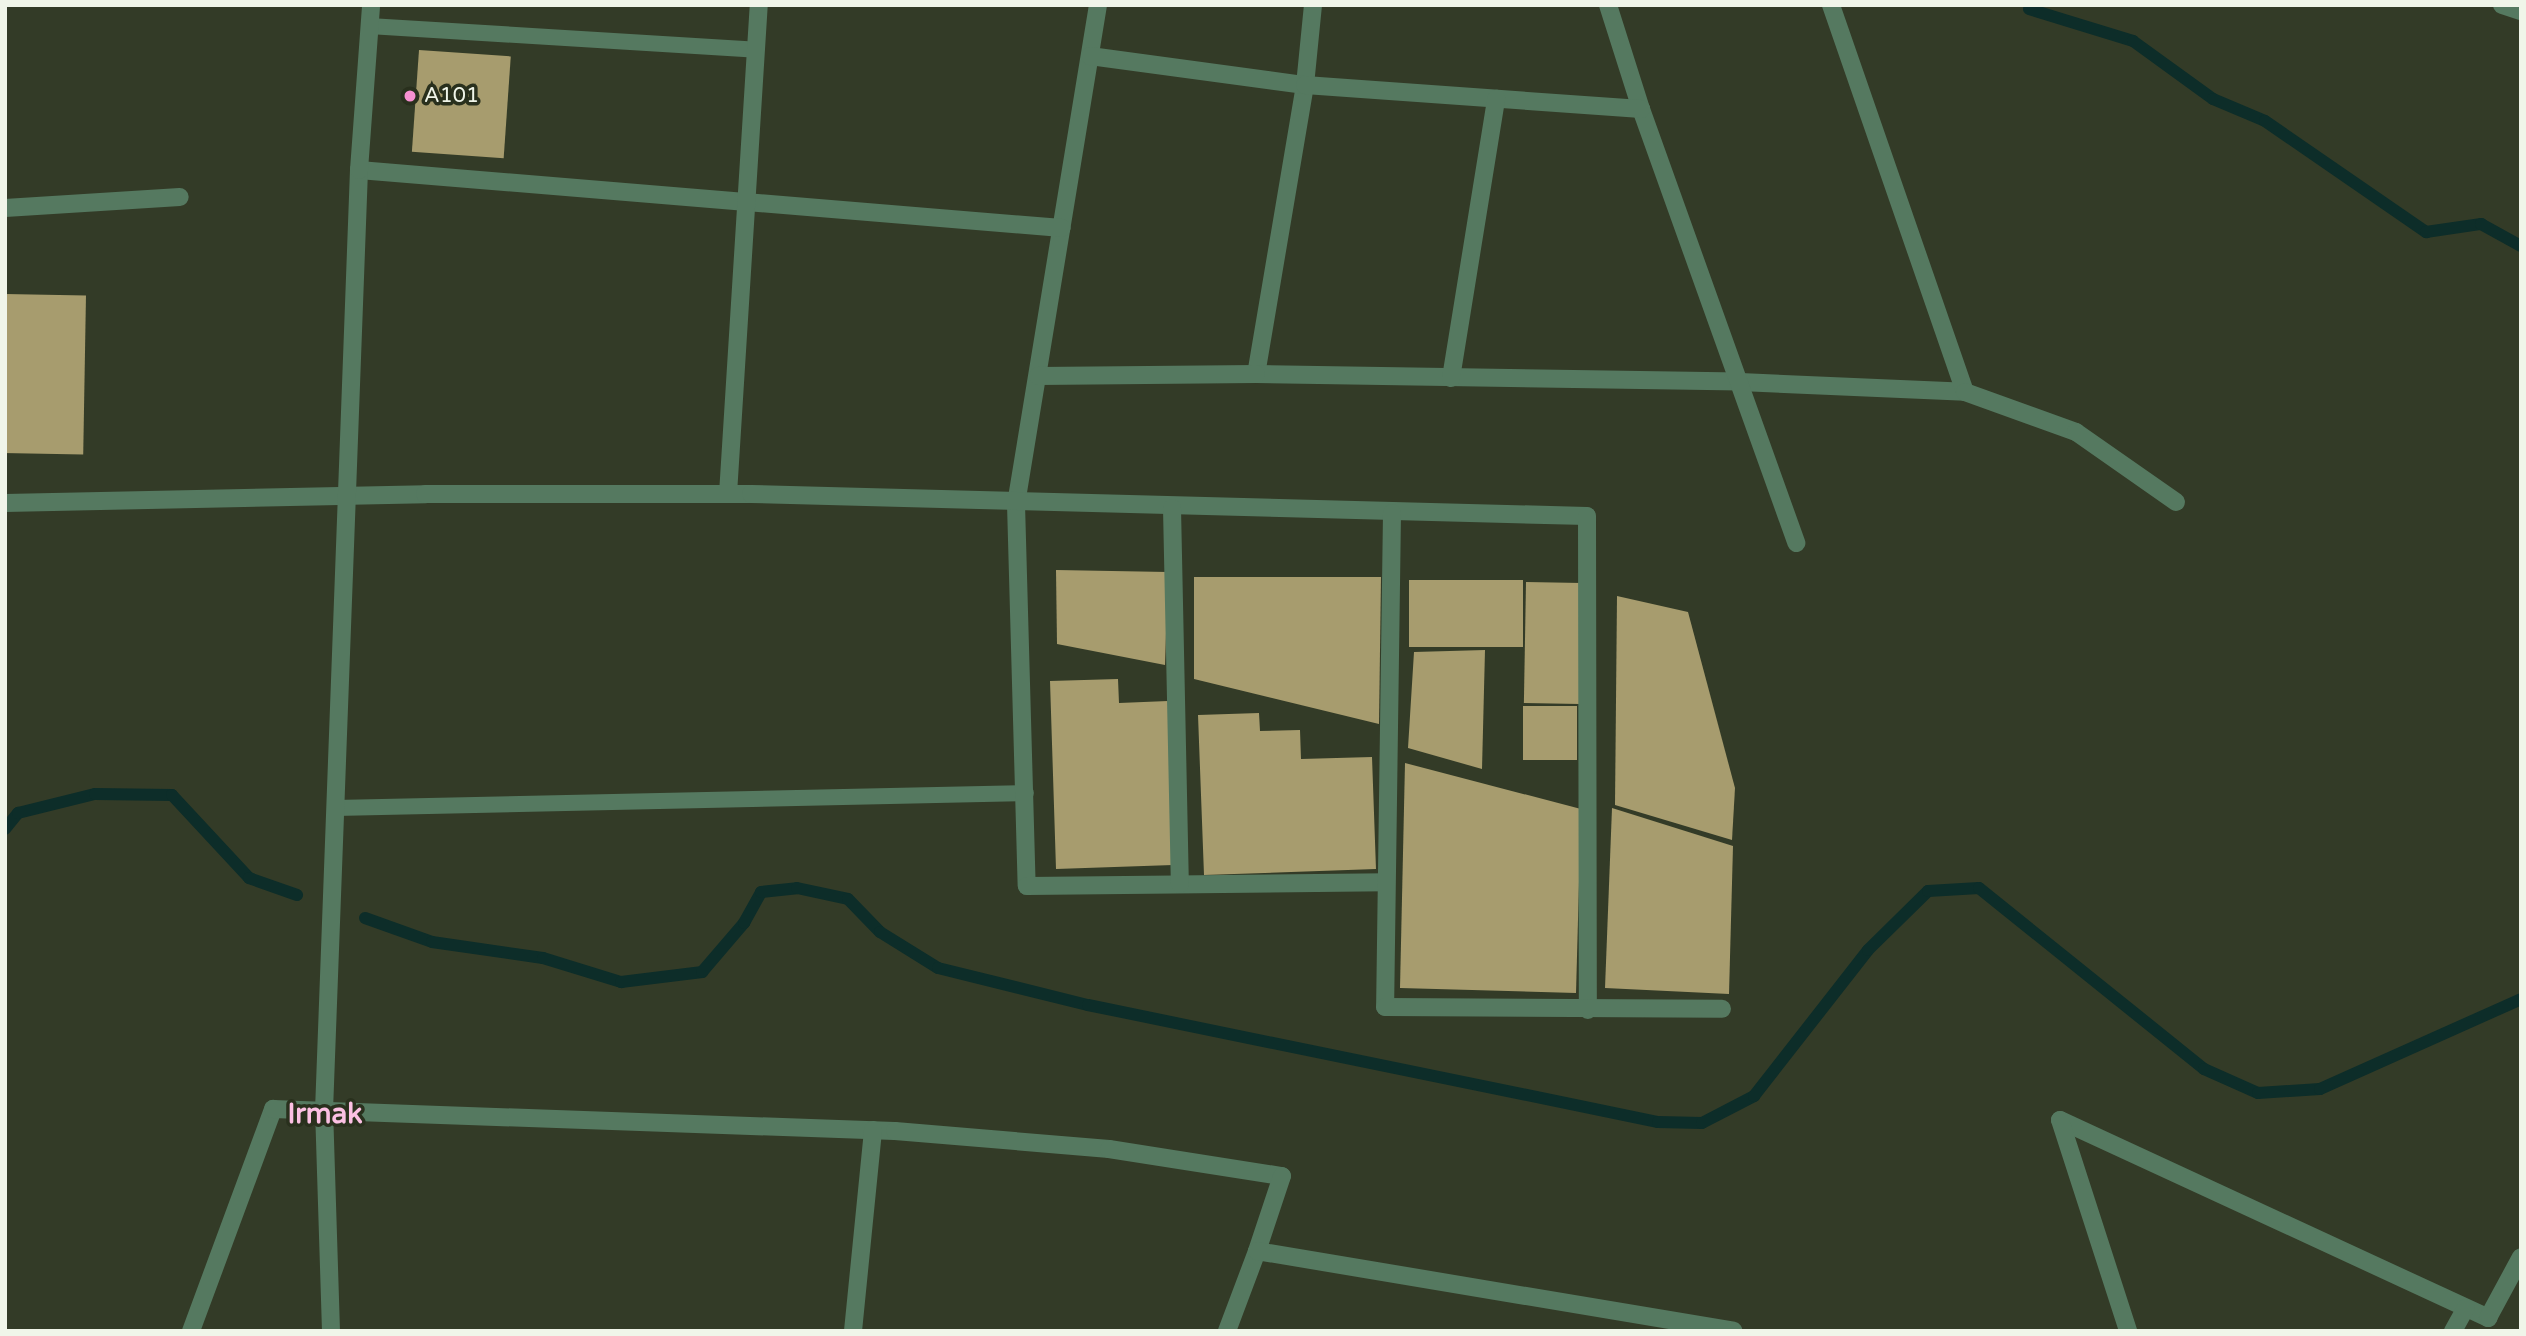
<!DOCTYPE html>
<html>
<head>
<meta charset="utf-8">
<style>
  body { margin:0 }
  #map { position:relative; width:2526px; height:1336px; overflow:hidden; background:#333b27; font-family:"Varela Round",sans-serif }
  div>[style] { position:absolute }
  .stream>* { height:12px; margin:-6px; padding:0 6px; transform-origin:6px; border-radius:6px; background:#0d2d29 }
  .building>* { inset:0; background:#a79c6e; transform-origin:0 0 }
  .service>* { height:16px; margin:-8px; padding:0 8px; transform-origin:8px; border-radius:8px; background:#557960 }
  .minor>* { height:18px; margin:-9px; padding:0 9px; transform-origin:9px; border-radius:9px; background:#557960 }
  .dots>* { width:19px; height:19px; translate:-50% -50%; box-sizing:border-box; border:4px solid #29301d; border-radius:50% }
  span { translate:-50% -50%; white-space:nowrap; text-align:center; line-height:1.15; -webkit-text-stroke:7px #29301d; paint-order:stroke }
  .poi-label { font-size:21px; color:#f0f5e9 }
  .left { translate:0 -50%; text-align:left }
  .district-label { font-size:28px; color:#fbc0e3; font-weight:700 }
  .frame { position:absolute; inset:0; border:7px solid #f0f5e9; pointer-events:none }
</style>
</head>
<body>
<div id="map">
  <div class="stream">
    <div style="left:2029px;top:9px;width:109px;rotate:17.1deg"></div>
    <div style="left:2133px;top:41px;width:99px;rotate:35.9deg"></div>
    <div style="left:2213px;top:99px;width:56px;rotate:22.9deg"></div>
    <div style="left:2265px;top:121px;width:196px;rotate:34.6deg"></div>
    <div style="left:2426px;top:232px;width:56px;rotate:-8.3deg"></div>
    <div style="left:2481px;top:224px;width:46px;rotate:28.8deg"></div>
    <div style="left:5px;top:829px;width:21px;rotate:-51deg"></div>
    <div style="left:18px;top:813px;width:79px;rotate:-13.9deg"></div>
    <div style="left:95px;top:794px;width:77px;rotate:0.7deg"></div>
    <div style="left:172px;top:795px;width:113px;rotate:47.1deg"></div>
    <div style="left:249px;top:878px;width:51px;rotate:19.5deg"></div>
    <div style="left:365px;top:918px;width:71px;rotate:19.7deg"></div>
    <div style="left:432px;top:942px;width:112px;rotate:8.2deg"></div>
    <div style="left:543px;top:958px;width:82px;rotate:17.1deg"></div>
    <div style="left:621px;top:982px;width:82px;rotate:-7deg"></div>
    <div style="left:702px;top:972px;width:65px;rotate:-49.4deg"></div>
    <div style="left:744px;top:923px;width:35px;rotate:-61deg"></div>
    <div style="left:761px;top:892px;width:36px;rotate:-6deg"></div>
    <div style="left:797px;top:888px;width:52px;rotate:12.2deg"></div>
    <div style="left:848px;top:899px;width:46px;rotate:45.9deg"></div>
    <div style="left:880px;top:932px;width:68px;rotate:31.8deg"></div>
    <div style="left:938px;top:968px;width:154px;rotate:13.9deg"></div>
    <div style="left:1088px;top:1005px;width:582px;rotate:11.6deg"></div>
    <div style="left:1658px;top:1122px;width:44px;rotate:1.3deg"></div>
    <div style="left:1702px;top:1123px;width:59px;rotate:-27.4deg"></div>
    <div style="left:1754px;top:1096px;width:185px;rotate:-52deg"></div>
    <div style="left:1868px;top:950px;width:84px;rotate:-44.5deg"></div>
    <div style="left:1928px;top:891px;width:51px;rotate:-3.4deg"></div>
    <div style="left:1979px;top:888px;width:289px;rotate:38.8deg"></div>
    <div style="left:2204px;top:1069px;width:59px;rotate:24deg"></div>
    <div style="left:2258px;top:1093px;width:62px;rotate:-3.7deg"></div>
    <div style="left:2320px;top:1089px;width:220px;rotate:-24.1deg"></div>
  </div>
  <div class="building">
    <div style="left:419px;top:50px;width:92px;height:102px;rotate:4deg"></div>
    <div style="left:5px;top:294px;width:81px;height:159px;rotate:1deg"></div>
    <div style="clip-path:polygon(1056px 570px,1168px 572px,1165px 665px,1057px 644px)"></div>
    <div style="clip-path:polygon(1194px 577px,1381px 577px,1379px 724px,1194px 679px)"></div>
    <div style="left:1409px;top:580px;width:114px;height:67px"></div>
    <div style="left:1526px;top:582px;width:56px;height:121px;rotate:1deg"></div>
    <div style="clip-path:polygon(1617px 596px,1688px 612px,1735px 788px,1732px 840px,1615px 805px)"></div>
    <div style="clip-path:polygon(1485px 650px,1482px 769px,1408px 748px,1414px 652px)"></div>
    <div style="clip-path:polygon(1118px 679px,1119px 703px,1168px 701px,1173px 865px,1056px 869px,1050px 681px)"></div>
    <div style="left:1523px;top:706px;width:54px;height:54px"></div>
    <div style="clip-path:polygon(1259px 713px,1260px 731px,1300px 730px,1301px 759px,1372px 757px,1376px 869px,1204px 875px,1198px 715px)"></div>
    <div style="clip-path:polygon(1405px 763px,1581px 809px,1576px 993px,1400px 988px)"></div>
    <div style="clip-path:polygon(1612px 808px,1733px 846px,1729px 994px,1605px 988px)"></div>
  </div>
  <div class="service">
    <div style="left:369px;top:26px;width:388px;rotate:3.5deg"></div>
    <div style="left:335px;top:808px;width:691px;rotate:-1.24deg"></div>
  </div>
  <div class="minor">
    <div style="left:1098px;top:5px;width:506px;rotate:99.33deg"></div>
    <div style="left:1016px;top:504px;width:382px;rotate:88.4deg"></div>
    <div style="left:1027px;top:886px;width:359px;rotate:-0.6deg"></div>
    <div style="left:1313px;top:5px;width:80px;rotate:95.7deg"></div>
    <div style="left:1305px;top:85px;width:293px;rotate:99.6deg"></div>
    <div style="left:1256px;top:374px;width:484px;rotate:0.9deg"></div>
    <div style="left:1740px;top:382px;width:225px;rotate:2.5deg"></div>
    <div style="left:1965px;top:392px;width:410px;rotate:-109.1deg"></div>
    <div style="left:1608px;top:5px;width:109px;rotate:72.4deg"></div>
    <div style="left:1641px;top:109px;width:461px;rotate:70.3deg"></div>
    <div style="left:2502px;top:5px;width:20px;rotate:18deg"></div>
    <div style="left:1090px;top:56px;width:217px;rotate:7.7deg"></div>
    <div style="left:1305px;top:85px;width:337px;rotate:4.1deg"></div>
    <div style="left:359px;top:170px;width:705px;rotate:4.72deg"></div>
    <div style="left:5px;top:208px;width:175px;rotate:-3.6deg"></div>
    <div style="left:1038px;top:376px;width:218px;rotate:-0.5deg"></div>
    <div style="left:1451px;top:378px;width:283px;rotate:-80.8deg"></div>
    <div style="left:1965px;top:392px;width:118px;rotate:19.8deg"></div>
    <div style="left:2076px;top:432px;width:122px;rotate:35deg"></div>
    <div style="left:728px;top:494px;width:490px;rotate:-86.4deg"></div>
    <div style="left:5px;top:503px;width:420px;rotate:-1.2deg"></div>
    <div style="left:425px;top:494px;width:326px"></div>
    <div style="left:751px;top:494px;width:836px;rotate:1.51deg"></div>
    <div style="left:1587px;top:516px;width:494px;rotate:89.9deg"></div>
    <div style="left:1172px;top:508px;width:376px;rotate:88.8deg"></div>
    <div style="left:1392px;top:513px;width:494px;rotate:90.8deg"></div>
    <div style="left:1385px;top:1007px;width:337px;rotate:0.3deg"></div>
    <div style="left:2060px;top:1120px;width:472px;rotate:24.8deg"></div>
    <div style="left:2488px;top:1318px;width:69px;rotate:-61.6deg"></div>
    <div style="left:2060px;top:1120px;width:222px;rotate:72.1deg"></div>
    <div style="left:191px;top:1331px;width:237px;rotate:-69.7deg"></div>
    <div style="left:273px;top:1109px;width:622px;rotate:2.03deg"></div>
    <div style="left:895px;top:1131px;width:215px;rotate:4.8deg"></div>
    <div style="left:1109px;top:1149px;width:175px;rotate:8.9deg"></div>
    <div style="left:1282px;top:1176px;width:79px;rotate:108.4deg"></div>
    <div style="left:331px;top:1331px;width:220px;rotate:-91.8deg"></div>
    <div style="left:324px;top:1111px;width:942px;rotate:-87.87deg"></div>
    <div style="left:359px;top:170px;width:165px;rotate:-85.8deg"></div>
    <div style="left:853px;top:1331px;width:202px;rotate:-84.3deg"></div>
    <div style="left:1227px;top:1331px;width:85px;rotate:-69.4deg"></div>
    <div style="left:1257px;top:1251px;width:483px;rotate:9.5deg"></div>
    <div style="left:2453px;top:1331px;width:26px;rotate:-61deg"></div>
  </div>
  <div class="dots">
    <div style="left:410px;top:96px;background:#f690d0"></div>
  </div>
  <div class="poi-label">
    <span class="left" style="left:424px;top:96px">A101</span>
  </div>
  <div class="district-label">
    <span style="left:325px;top:1114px">Irmak</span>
  </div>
  <div class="frame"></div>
</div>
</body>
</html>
